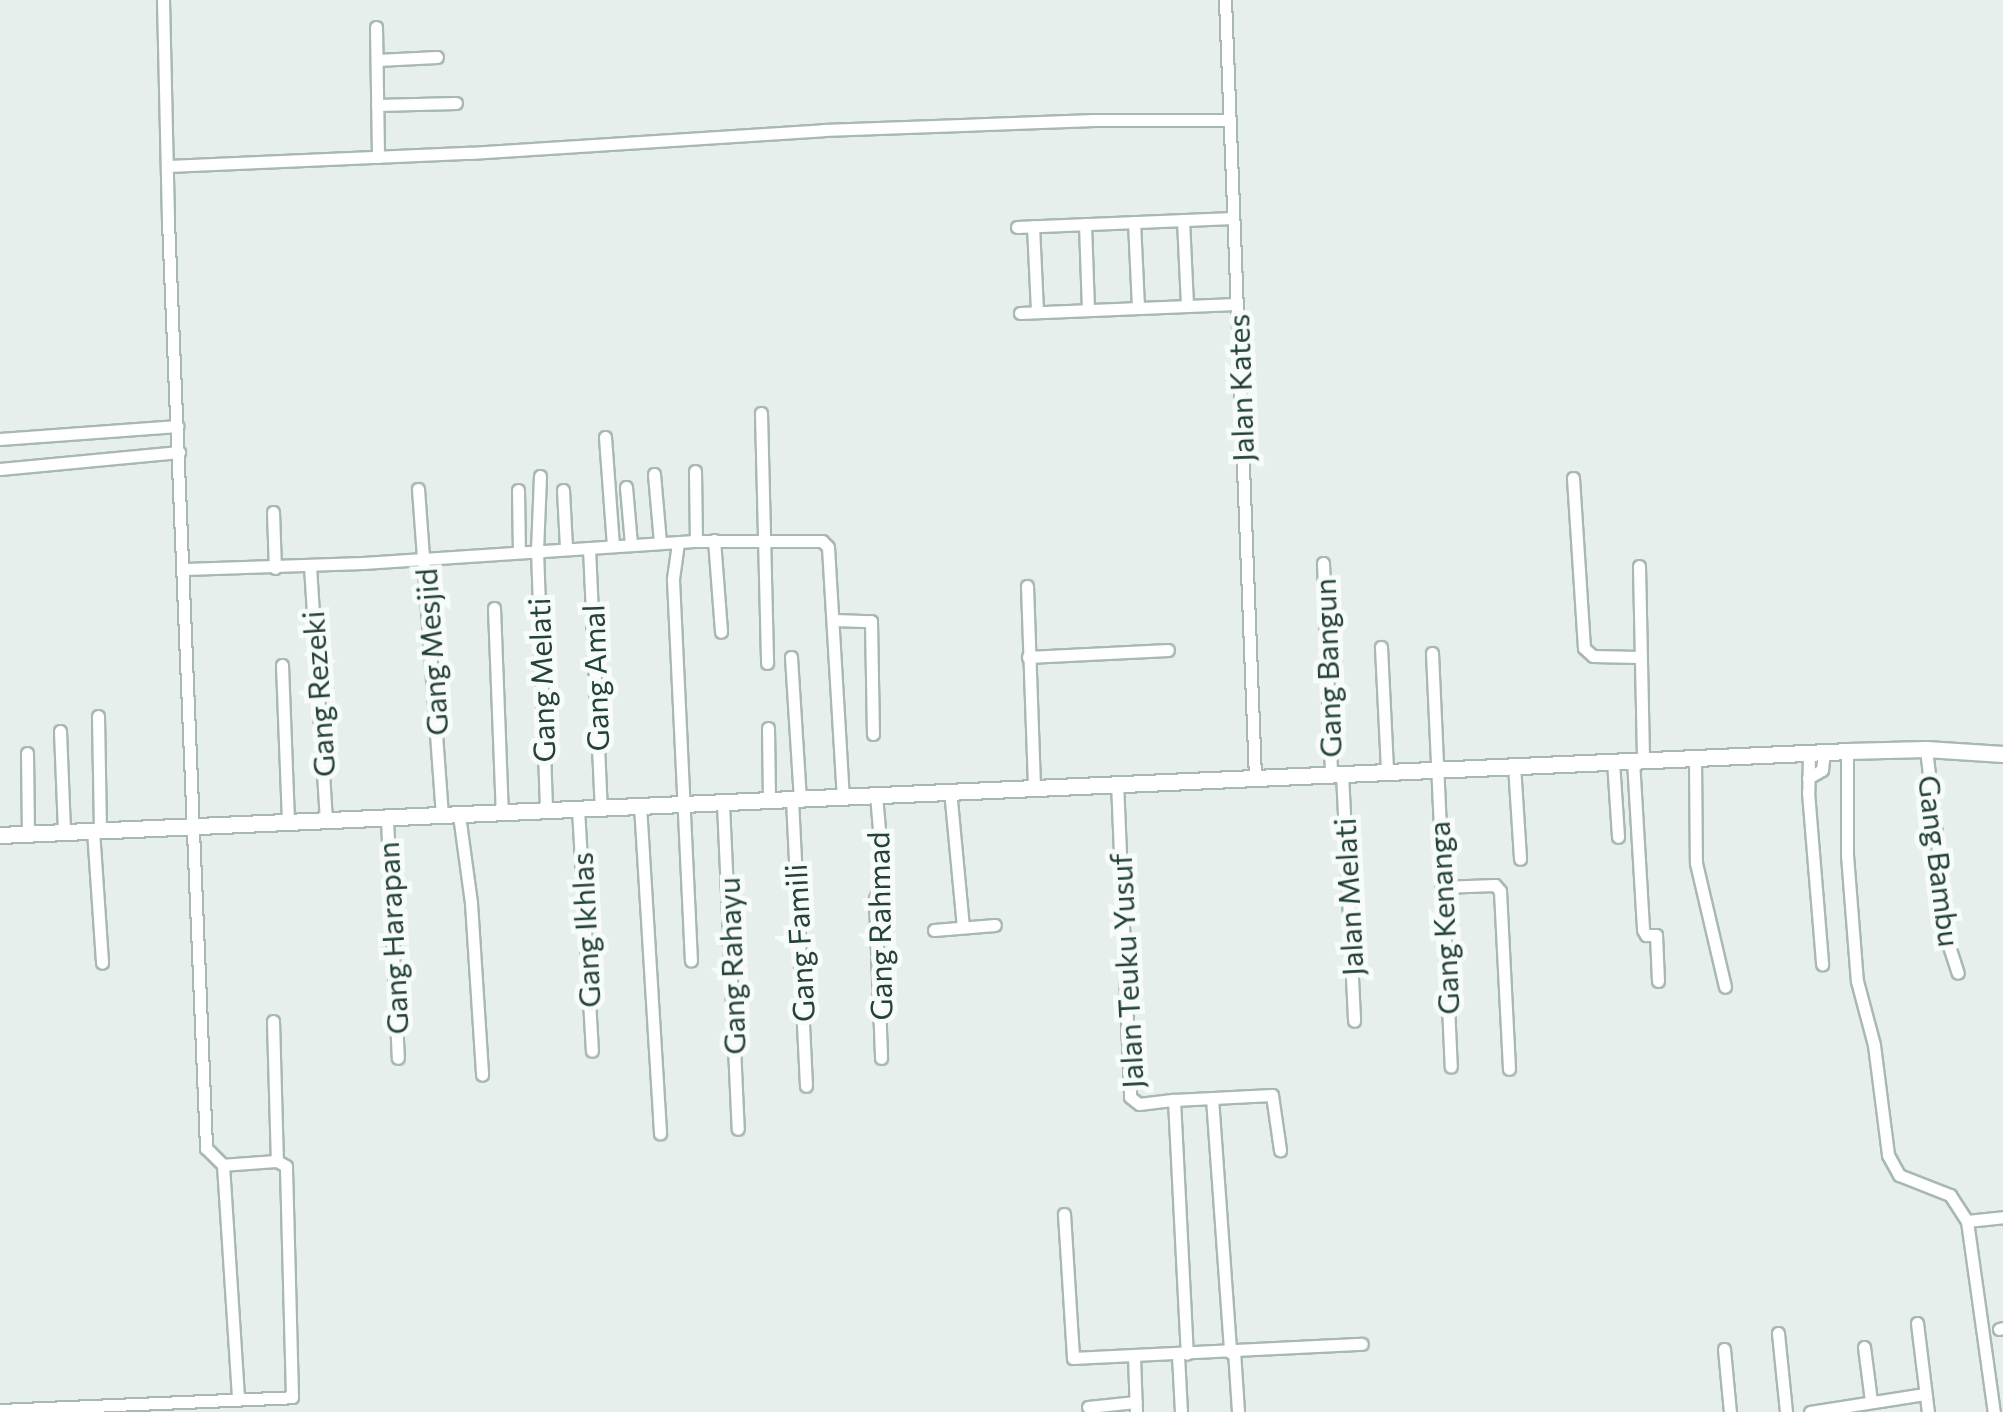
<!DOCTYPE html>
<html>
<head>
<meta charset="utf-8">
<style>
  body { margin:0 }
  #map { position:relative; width:2003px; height:1412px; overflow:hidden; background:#e6efeb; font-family:Commissioner,sans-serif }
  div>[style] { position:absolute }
  .roads { filter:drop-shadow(2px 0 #a8b8b2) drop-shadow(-2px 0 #a8b8b2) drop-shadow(0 2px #a8b8b2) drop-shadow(0 -2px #a8b8b2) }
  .minor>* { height:11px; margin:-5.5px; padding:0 5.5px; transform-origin:5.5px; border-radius:5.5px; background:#fff }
  .secondary>* { height:15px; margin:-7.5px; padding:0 7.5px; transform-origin:7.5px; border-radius:7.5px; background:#fff }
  span { translate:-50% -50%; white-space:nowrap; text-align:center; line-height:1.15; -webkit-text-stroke:10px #f7fbf9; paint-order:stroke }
  .street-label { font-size:30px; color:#24423a }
</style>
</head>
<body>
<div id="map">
  <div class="roads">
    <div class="minor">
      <div style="left:163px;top:0;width:221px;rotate:88.7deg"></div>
      <div style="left:168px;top:221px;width:928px;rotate:87.65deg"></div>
      <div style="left:206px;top:1148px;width:24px;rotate:45deg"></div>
      <div style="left:223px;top:1165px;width:234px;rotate:86.3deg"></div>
      <div style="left:1225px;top:0;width:777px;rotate:87.79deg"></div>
      <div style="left:376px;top:27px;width:130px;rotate:89.1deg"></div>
      <div style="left:377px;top:60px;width:60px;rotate:-2.9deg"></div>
      <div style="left:377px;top:105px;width:79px;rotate:-1.5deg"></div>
      <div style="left:168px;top:166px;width:302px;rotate:-2.5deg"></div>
      <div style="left:470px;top:153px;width:354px;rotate:-3.7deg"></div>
      <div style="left:823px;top:130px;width:271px;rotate:-2.1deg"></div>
      <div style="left:1094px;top:120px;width:135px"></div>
      <div style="left:1183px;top:220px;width:86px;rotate:87.3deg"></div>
      <div style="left:1134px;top:222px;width:86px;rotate:87.3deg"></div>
      <div style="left:1085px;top:224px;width:86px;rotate:88deg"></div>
      <div style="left:1033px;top:226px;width:86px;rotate:87.3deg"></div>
      <div style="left:1017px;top:227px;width:216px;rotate:-2.4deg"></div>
      <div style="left:1020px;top:313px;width:216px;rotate:-2.4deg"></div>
      <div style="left:761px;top:413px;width:250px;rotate:88.6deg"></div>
      <div style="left:605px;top:437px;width:108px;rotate:85.8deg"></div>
      <div style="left:0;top:439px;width:178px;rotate:-4.2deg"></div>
      <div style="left:0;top:469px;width:180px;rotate:-5.4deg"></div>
      <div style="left:695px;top:471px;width:70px;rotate:89.2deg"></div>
      <div style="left:654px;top:474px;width:69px;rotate:85deg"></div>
      <div style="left:540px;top:476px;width:74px;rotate:92.3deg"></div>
      <div style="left:537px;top:550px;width:260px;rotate:88deg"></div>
      <div style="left:1573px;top:478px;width:170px;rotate:86.3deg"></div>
      <div style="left:1584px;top:648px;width:12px;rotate:42deg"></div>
      <div style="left:1593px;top:656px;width:46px;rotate:1.2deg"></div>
      <div style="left:626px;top:487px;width:57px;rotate:85deg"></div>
      <div style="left:418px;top:489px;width:328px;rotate:85.8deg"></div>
      <div style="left:518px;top:490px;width:61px;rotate:89.1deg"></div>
      <div style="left:563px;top:490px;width:58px;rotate:87deg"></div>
      <div style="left:273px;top:512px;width:56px;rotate:88deg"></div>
      <div style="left:714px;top:540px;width:92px;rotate:85.6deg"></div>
      <div style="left:678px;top:543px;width:37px;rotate:98deg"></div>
      <div style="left:673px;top:580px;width:381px;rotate:87.3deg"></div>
      <div style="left:589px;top:548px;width:260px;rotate:87.4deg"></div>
      <div style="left:1323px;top:563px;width:210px;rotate:87.8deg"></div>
      <div style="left:310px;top:566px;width:256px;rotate:86.4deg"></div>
      <div style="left:1639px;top:566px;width:194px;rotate:88.8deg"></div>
      <div style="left:185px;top:569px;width:178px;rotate:-1.9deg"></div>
      <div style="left:363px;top:563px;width:334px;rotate:-3.8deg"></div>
      <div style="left:696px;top:541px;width:126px"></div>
      <div style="left:822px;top:541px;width:8px;rotate:45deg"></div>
      <div style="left:828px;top:547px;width:250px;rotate:86.6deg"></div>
      <div style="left:1027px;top:586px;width:199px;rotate:88deg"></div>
      <div style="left:494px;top:608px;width:205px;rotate:87.8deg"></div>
      <div style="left:834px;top:620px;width:37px;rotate:2deg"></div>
      <div style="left:871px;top:621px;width:113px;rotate:89deg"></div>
      <div style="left:1381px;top:647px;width:124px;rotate:87.2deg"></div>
      <div style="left:1432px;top:653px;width:414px;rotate:87.4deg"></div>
      <div style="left:791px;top:657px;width:142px;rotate:86.4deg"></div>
      <div style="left:1028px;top:657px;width:140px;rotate:-2.9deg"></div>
      <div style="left:282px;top:665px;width:157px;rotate:87.8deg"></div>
      <div style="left:98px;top:716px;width:113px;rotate:89deg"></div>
      <div style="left:768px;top:728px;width:73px;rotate:89.2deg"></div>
      <div style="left:60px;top:731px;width:100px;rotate:87.7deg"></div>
      <div style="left:1926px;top:749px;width:198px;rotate:83.3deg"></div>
      <div style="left:1949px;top:946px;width:28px;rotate:72deg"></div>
      <div style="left:1847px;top:751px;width:104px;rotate:90deg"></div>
      <div style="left:1847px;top:855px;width:126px;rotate:85.5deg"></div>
      <div style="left:1857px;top:981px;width:66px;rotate:75.1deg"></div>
      <div style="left:1874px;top:1045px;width:111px;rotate:82.7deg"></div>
      <div style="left:1888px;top:1155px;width:23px;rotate:61deg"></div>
      <div style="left:1899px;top:1175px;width:55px;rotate:21.4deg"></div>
      <div style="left:1950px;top:1195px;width:31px;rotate:57deg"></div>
      <div style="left:1967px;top:1221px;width:193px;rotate:82deg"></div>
      <div style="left:27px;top:753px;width:80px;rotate:89.3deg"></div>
      <div style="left:1809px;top:753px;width:39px;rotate:91deg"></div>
      <div style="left:1808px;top:792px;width:173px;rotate:85.3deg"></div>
      <div style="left:1695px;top:758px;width:105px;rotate:89.5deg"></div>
      <div style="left:1696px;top:863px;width:127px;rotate:76.8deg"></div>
      <div style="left:1633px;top:760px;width:170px;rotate:86.6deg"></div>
      <div style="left:1643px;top:930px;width:6px;rotate:59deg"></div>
      <div style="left:1646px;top:935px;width:10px"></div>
      <div style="left:1656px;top:935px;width:46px;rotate:87.5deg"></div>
      <div style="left:1613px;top:761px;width:76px;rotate:86.2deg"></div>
      <div style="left:1514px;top:765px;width:94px;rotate:86.3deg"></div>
      <div style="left:1342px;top:773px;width:248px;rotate:87.2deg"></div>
      <div style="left:1808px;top:778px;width:16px;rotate:-30deg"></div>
      <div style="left:1822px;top:770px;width:18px;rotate:-84deg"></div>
      <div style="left:1117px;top:782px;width:315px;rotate:87.6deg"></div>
      <div style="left:1130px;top:1097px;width:11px;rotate:38deg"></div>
      <div style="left:1139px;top:1104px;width:35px;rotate:-7deg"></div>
      <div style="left:1174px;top:1100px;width:254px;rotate:87.1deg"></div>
      <div style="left:950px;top:790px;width:138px;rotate:84.6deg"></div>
      <div style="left:876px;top:795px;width:80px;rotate:85deg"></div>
      <div style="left:883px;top:875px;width:25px;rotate:108deg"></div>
      <div style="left:875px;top:899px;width:159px;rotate:87.8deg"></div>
      <div style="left:792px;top:799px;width:287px;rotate:87.2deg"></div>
      <div style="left:723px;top:804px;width:325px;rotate:87.4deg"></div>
      <div style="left:640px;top:805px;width:329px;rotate:86.5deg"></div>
      <div style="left:578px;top:809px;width:242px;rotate:86.7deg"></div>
      <div style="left:459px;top:815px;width:89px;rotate:82.2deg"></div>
      <div style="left:471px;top:903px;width:172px;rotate:86.3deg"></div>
      <div style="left:387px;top:819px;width:239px;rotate:87.4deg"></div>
      <div style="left:93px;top:830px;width:133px;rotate:86.1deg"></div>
      <div style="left:1441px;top:887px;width:54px;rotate:-2.1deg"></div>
      <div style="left:1495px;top:885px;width:8px;rotate:50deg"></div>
      <div style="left:1500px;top:891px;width:178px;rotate:87.1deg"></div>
      <div style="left:934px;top:930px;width:61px;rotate:-4.7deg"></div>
      <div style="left:273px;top:1021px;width:140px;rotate:88.4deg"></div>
      <div style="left:1212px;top:1098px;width:255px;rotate:85.9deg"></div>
      <div style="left:1174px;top:1100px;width:98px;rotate:-2.9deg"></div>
      <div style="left:1272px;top:1095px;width:56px;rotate:81.7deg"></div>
      <div style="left:1064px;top:1214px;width:144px;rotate:86.4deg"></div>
      <div style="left:1073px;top:1358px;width:289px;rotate:-2.8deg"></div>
      <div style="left:1967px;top:1221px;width:36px;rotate:-6deg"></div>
      <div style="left:1917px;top:1323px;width:90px;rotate:83deg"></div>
      <div style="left:1999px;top:1329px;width:4px;rotate:-14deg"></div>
      <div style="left:1778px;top:1333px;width:79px;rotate:84.2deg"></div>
      <div style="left:1864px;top:1347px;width:54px;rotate:82.6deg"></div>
      <div style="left:1724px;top:1349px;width:63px;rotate:84.6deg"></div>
      <div style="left:1234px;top:1351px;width:61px;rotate:86.2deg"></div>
      <div style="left:1178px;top:1355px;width:57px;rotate:87deg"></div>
      <div style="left:1134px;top:1356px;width:56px;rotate:88deg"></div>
      <div style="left:1088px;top:1407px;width:48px;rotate:-5.9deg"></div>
      <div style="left:0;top:1410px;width:292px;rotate:-2.5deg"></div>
      <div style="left:292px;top:1397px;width:231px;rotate:-91.5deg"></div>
      <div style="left:286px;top:1166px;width:10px;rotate:-151deg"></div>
      <div style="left:277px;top:1161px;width:54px;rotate:175.8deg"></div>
      <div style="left:1810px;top:1412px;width:116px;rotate:-8.9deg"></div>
    </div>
    <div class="secondary">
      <div style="left:0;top:835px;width:1849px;rotate:-2.6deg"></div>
      <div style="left:1847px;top:751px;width:79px;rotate:-1.5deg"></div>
      <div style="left:1926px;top:749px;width:77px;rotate:3.7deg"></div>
    </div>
  </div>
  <div class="street-label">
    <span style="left:1240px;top:388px;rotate:-92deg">Jalan Kates</span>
    <span style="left:431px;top:652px;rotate:-94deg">Gang Mesjid</span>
    <span style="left:1327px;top:668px;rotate:-92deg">Gang Bangun</span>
    <span style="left:595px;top:678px;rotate:-92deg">Gang Amal</span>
    <span style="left:541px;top:680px;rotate:-92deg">Gang Melati</span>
    <span style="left:318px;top:694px;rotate:-94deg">Gang Rezeki</span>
    <span style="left:1940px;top:861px;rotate:83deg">Gang Bambu</span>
    <span style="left:1348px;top:897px;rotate:-93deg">Jalan Melati</span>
    <span style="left:1443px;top:918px;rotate:-93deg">Gang Kenanga</span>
    <span style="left:879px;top:926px;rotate:-91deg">Gang Rahmad</span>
    <span style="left:585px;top:930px;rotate:-93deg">Gang Ikhlas</span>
    <span style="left:392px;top:938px;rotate:-93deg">Gang Harapan</span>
    <span style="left:799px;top:943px;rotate:-93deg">Gang Famili</span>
    <span style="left:731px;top:966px;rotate:-92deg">Gang Rahayu</span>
    <span style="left:1126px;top:971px;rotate:-93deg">Jalan Teuku Yusuf</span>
  </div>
</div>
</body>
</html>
